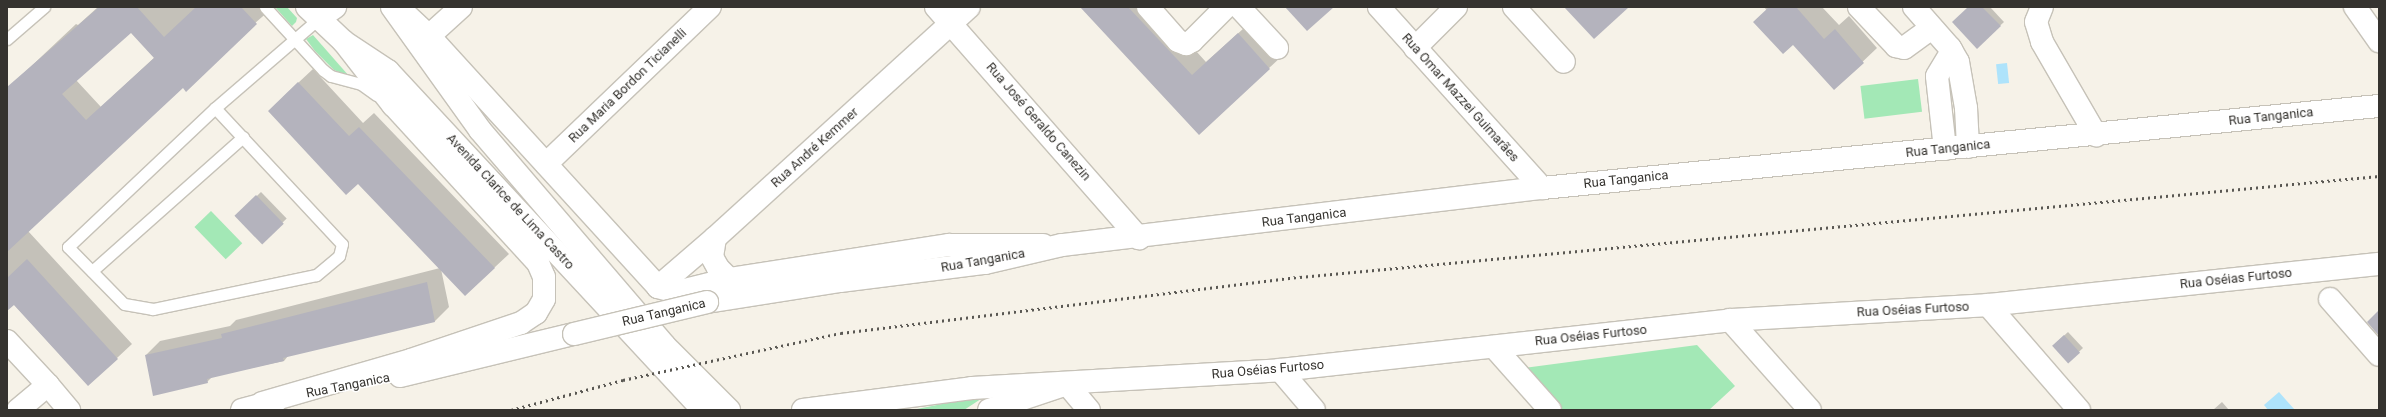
<!DOCTYPE html>
<html>
<head>
<meta charset="utf-8">
<style>
  body { margin:0 }
  #map { position:relative; width:2386px; height:417px; overflow:hidden; background:#f6f2e8; font-family:Roboto,sans-serif }
  div>[style] { position:absolute }
  .green>* { inset:0; background:#a3e8b6; transform-origin:0 0 }
  .water>* { inset:0; background:#aee3fb; transform-origin:0 0 }
  .shadow>* { inset:0; background:#0003; transform-origin:0 0 }
  .building>* { inset:0; background:#b4b3bd; transform-origin:0 0 }
  .roads { filter:drop-shadow(1px 0 #c6c2b8) drop-shadow(-1px 0 #c6c2b8) drop-shadow(0 1px #c6c2b8) drop-shadow(0 -1px #c6c2b8) }
  .service>* { height:11px; margin:-5.5px; padding:0 5.5px; transform-origin:5.5px; border-radius:5.5px; background:#fff }
  .minor>* { height:22px; margin:-11px; padding:0 11px; transform-origin:11px; border-radius:11px; background:#fff }
  .tertiary>* { height:22px; margin:-11px; padding:0 11px; transform-origin:11px; border-radius:11px; background:#fff }
  .rail>* { height:3px; margin-top:-1.5px; transform-origin:0; background:repeating-linear-gradient(90deg,#5a5853 0 2px,transparent 0 6px) }
  .bridges { filter:drop-shadow(1px 0 #c6c2b8) drop-shadow(-1px 0 #c6c2b8) drop-shadow(0 1px #c6c2b8) drop-shadow(0 -1px #c6c2b8) }
  .tertiary-bridge>* { height:22px; margin:-11px; padding:0 11px; transform-origin:11px; border-radius:11px; background:#fff }
  span { translate:-50% -50%; white-space:nowrap; text-align:center; line-height:1.15; -webkit-text-stroke:3px #fff; paint-order:stroke }
  .street-label { font-size:13px; color:#35332f }
  .frame { position:absolute; inset:0; border:8px solid #35332f; pointer-events:none }
</style>
</head>
<body>
<div id="map">
  <div class="green">
    <div style="clip-path:polygon(275px 7px,287px 7px,297px 18px,296px 22px,292px 26px)"></div>
    <div style="clip-path:polygon(313px 35px,349px 76px,334px 70px,315px 51px,306px 39px)"></div>
    <div style="left:1918px;top:79px;width:33px;height:58px;rotate:83deg"></div>
    <div style="left:211px;top:211px;width:45px;height:23px;rotate:46deg"></div>
    <div style="clip-path:polygon(1697px 345px,1735px 386px,1709px 410px,1562px 410px,1524px 368px)"></div>
    <div style="clip-path:polygon(987px 395px,964px 410px,912px 410px)"></div>
  </div>
  <div class="water">
    <div style="left:2007px;top:63px;width:20px;height:11px;rotate:84deg"></div>
    <div style="clip-path:polygon(2279px 392px,2295px 410px,2268px 410px,2264px 405px)"></div>
  </div>
  <div class="shadow">
    <div style="clip-path:polygon(evenodd,98px 7px,268px 7px,270px 10px,183px 86px,28px 231px,132px 344px,88px 385px,7px 297px,7px 89px,76px 24px,78px 25px,98px 7px,131px 32px,155px 57px,101px 107px,76px 80px,131px 32px)"></div>
    <div style="clip-path:polygon(1081px 7px,1156px 7px,1206px 62px,1253px 20px,1283px 55px,1199px 134px)"></div>
    <div style="clip-path:polygon(1764px 7px,1822px 7px,1839px 25px,1849px 16px,1877px 48px,1834px 89px)"></div>
    <div style="clip-path:polygon(1969px 7px,1990px 7px,2004px 22px,1977px 47px)"></div>
    <div style="clip-path:polygon(313px 69px,363px 123px,374px 113px,509px 254px,465px 295px,441px 269px,449px 307px,435px 321px,288px 356px,284px 361px,213px 376px,207px 382px,146px 355px,160px 341px,230px 326px,236px 320px,440px 268px,283px 97px)"></div>
    <div style="left:261px;top:192px;width:37px;height:35px;rotate:46deg"></div>
    <div style="clip-path:polygon(2068px 332px,2083px 348px,2068px 362px,2057px 342px)"></div>
    <div style="clip-path:polygon(2222px 402px,2229px 410px,2213px 410px)"></div>
  </div>
  <div class="building">
    <div style="clip-path:polygon(evenodd,99px 7px,137px 7px,164px 37px,196px 7px,241px 7px,257px 24px,186px 92px,183px 88px,7px 252px,7px 87px,99px 7px,131px 33px,154px 58px,86px 120px,62px 94px,131px 33px)"></div>
    <div style="clip-path:polygon(1080px 7px,1128px 7px,1192px 75px,1238px 33px,1270px 69px,1199px 135px)"></div>
    <div style="clip-path:polygon(1285px 7px,1334px 7px,1307px 31px)"></div>
    <div style="clip-path:polygon(1564px 7px,1629px 7px,1594px 39px)"></div>
    <div style="clip-path:polygon(1769px 7px,1796px 7px,1824px 39px,1835px 29px,1864px 63px,1834px 90px,1793px 45px,1783px 54px,1753px 22px)"></div>
    <div style="clip-path:polygon(1968px 7px,1982px 7px,2001px 26px,1977px 49px,1952px 22px)"></div>
    <div style="clip-path:polygon(298px 82px,349px 136px,359px 127px,495px 268px,465px 296px,358px 184px,346px 195px,268px 111px)"></div>
    <div style="left:256px;top:195px;width:40px;height:30px;rotate:46deg"></div>
    <div style="clip-path:polygon(27px 259px,118px 359px,88px 386px,14px 305px,7px 311px,7px 278px)"></div>
    <div style="clip-path:polygon(427px 282px,435px 322px,283px 358px,284px 361px,207px 379px,208px 383px,153px 396px,145px 355px,222px 338px,221px 334px)"></div>
    <div style="clip-path:polygon(2379px 310px,2379px 336px,2367px 322px)"></div>
    <div style="left:2064px;top:335px;width:24px;height:16px;rotate:48deg"></div>
  </div>
  <div class="roads">
    <div class="service">
      <div style="left:265px;top:7px;width:86px;rotate:47.4deg"></div>
      <div style="left:323px;top:70px;width:10px;rotate:37deg"></div>
      <div style="left:331px;top:76px;width:31px;rotate:15deg"></div>
      <div style="left:361px;top:84px;width:19px;rotate:36deg"></div>
      <div style="left:7px;top:39px;width:49px;rotate:-40.9deg"></div>
      <div style="left:215px;top:108px;width:186px;rotate:47deg"></div>
      <div style="left:342px;top:244px;width:12px;rotate:104deg"></div>
      <div style="left:339px;top:256px;width:30px;rotate:140deg"></div>
      <div style="left:316px;top:275px;width:167px;rotate:168.2deg"></div>
      <div style="left:153px;top:309px;width:29px;rotate:-170deg"></div>
      <div style="left:124px;top:304px;width:80px;rotate:-134.5deg"></div>
      <div style="left:68px;top:247px;width:202px;rotate:-43.4deg"></div>
      <div style="left:215px;top:108px;width:136px;rotate:-40.8deg"></div>
      <div style="left:92px;top:271px;width:202px;rotate:-41.6deg"></div>
    </div>
    <div class="minor">
      <div style="left:936px;top:7px;width:308px;rotate:48.7deg"></div>
      <div style="left:1148px;top:7px;width:45px;rotate:48.6deg"></div>
      <div style="left:1178px;top:41px;width:9px;rotate:21deg"></div>
      <div style="left:1186px;top:44px;width:7px;rotate:-27deg"></div>
      <div style="left:1192px;top:41px;width:48px;rotate:-45deg"></div>
      <div style="left:1239px;top:7px;width:56px;rotate:47.2deg"></div>
      <div style="left:1379px;top:7px;width:244px;rotate:48deg"></div>
      <div style="left:1514px;top:7px;width:74px;rotate:47.7deg"></div>
      <div style="left:1859px;top:7px;width:54px;rotate:46.5deg"></div>
      <div style="left:1896px;top:46px;width:8px;rotate:14deg"></div>
      <div style="left:1904px;top:48px;width:34px;rotate:-36deg"></div>
      <div style="left:1914px;top:7px;width:55px;rotate:48.7deg"></div>
      <div style="left:1950px;top:48px;width:16px;rotate:60deg"></div>
      <div style="left:1958px;top:62px;width:47px;rotate:80.1deg"></div>
      <div style="left:1966px;top:108px;width:39px;rotate:87deg"></div>
      <div style="left:2042px;top:7px;width:16px;rotate:112deg"></div>
      <div style="left:2036px;top:22px;width:21px;rotate:73deg"></div>
      <div style="left:2042px;top:42px;width:108px;rotate:59.9deg"></div>
      <div style="left:2355px;top:7px;width:42px;rotate:54.8deg"></div>
      <div style="left:399px;top:8px;width:41px;rotate:43deg"></div>
      <div style="left:429px;top:36px;width:340px;rotate:47.6deg"></div>
      <div style="left:658px;top:287px;width:20px;rotate:15deg"></div>
      <div style="left:677px;top:292px;width:54px;rotate:-14deg"></div>
      <div style="left:729px;top:279px;width:223px;rotate:-8.8deg"></div>
      <div style="left:949px;top:245px;width:94px"></div>
      <div style="left:318px;top:19px;width:21px;rotate:-35deg"></div>
      <div style="left:429px;top:36px;width:43px;rotate:-42.2deg"></div>
      <div style="left:1415px;top:48px;width:58px;rotate:-45deg"></div>
      <div style="left:1945px;top:149px;width:73px;rotate:-96.3deg"></div>
      <div style="left:1937px;top:76px;width:29px;rotate:-59deg"></div>
      <div style="left:546px;top:164px;width:227px;rotate:-43.8deg"></div>
      <div style="left:715px;top:238px;width:19px;rotate:99deg"></div>
      <div style="left:712px;top:257px;width:13px;rotate:61deg"></div>
      <div style="left:718px;top:268px;width:16px;rotate:45deg"></div>
      <div style="left:658px;top:287px;width:75px;rotate:-40.7deg"></div>
      <div style="left:715px;top:238px;width:343px;rotate:-42.3deg"></div>
      <div style="left:2330px;top:299px;width:74px;rotate:48.8deg"></div>
      <div style="left:1988px;top:305px;width:139px;rotate:49.1deg"></div>
      <div style="left:1730px;top:320px;width:120px;rotate:48.4deg"></div>
      <div style="left:7px;top:341px;width:60px;rotate:47deg"></div>
      <div style="left:1494px;top:347px;width:84px;rotate:48.4deg"></div>
      <div style="left:1280px;top:370px;width:52px;rotate:49.6deg"></div>
      <div style="left:803px;top:410px;width:170px;rotate:-7.4deg"></div>
      <div style="left:972px;top:388px;width:309px;rotate:-3.3deg"></div>
      <div style="left:1280px;top:370px;width:453px;rotate:-6.3deg"></div>
      <div style="left:1730px;top:320px;width:258px;rotate:-3.3deg"></div>
      <div style="left:1988px;top:305px;width:393px;rotate:-6deg"></div>
      <div style="left:989px;top:410px;width:82px;rotate:-18.4deg"></div>
      <div style="left:1067px;top:384px;width:34px;rotate:50deg"></div>
    </div>
    <div class="tertiary">
      <div style="left:307px;top:7px;width:51px;rotate:43.4deg"></div>
      <div style="left:344px;top:42px;width:53px;rotate:33.4deg"></div>
      <div style="left:388px;top:71px;width:463px;rotate:47.1deg"></div>
      <div style="left:392px;top:7px;width:151px;rotate:54.4deg"></div>
      <div style="left:480px;top:130px;width:283px;rotate:49.4deg"></div>
      <div style="left:664px;top:345px;width:92px;rotate:45deg"></div>
      <div style="left:707px;top:302px;width:135px;rotate:-9deg"></div>
      <div style="left:840px;top:281px;width:146px;rotate:-7.1deg"></div>
      <div style="left:985px;top:263px;width:79px;rotate:-13.2deg"></div>
      <div style="left:1062px;top:245px;width:483px;rotate:-6.8deg"></div>
      <div style="left:1542px;top:188px;width:841px;rotate:-5.6deg"></div>
      <div style="left:400px;top:376px;width:179px;rotate:-13.6deg"></div>
      <div style="left:262px;top:403px;width:155px;rotate:-16.1deg"></div>
      <div style="left:411px;top:360px;width:116px;rotate:-18.6deg"></div>
      <div style="left:521px;top:323px;width:18px;rotate:-34deg"></div>
      <div style="left:536px;top:313px;width:16px;rotate:-60deg"></div>
      <div style="left:544px;top:299px;width:22px;rotate:-90deg"></div>
      <div style="left:544px;top:277px;width:15px;rotate:-113deg"></div>
      <div style="left:538px;top:263px;width:214px;rotate:-132.5deg"></div>
      <div style="left:393px;top:105px;width:80px;rotate:-127.9deg"></div>
      <div style="left:18px;top:410px;width:39px;rotate:-40deg"></div>
      <div style="left:48px;top:385px;width:33px;rotate:50deg"></div>
      <div style="left:242px;top:410px;width:35px;rotate:-15deg"></div>
    </div>
  </div>
  <div class="rail">
    <div style="left:511px;top:410px;width:116px;rotate:-15deg"></div>
    <div style="left:623px;top:380px;width:223px;rotate:-12.2deg"></div>
    <div style="left:841px;top:333px;width:462px;rotate:-7deg"></div>
    <div style="left:1300px;top:277px;width:1084px;rotate:-5.35deg"></div>
  </div>
  <div class="bridges">
    <div class="tertiary-bridge">
      <div style="left:574px;top:334px;width:137px;rotate:-13.5deg"></div>
    </div>
  </div>
  <div class="street-label">
    <span style="left:628px;top:86px;rotate:-44deg">Rua Maria Bordon Ticianelli</span>
    <span style="left:1460px;top:98px;rotate:48deg">Rua Omar Mazzei Guimarães</span>
    <span style="left:2271px;top:117px;rotate:-6deg">Rua Tanganica</span>
    <span style="left:1038px;top:122px;rotate:49deg">Rua José Geraldo Canezin</span>
    <span style="left:815px;top:148px;rotate:-42deg">Rua André Kemmer</span>
    <span style="left:1948px;top:149px;rotate:-6deg">Rua Tanganica</span>
    <span style="left:1626px;top:180px;rotate:-6deg">Rua Tanganica</span>
    <span style="left:510px;top:202px;rotate:47deg">Avenida Clarice de Lima Castro</span>
    <span style="left:1304px;top:218px;rotate:-7deg">Rua Tanganica</span>
    <span style="left:983px;top:261px;rotate:-10deg">Rua Tanganica</span>
    <span style="left:2236px;top:279px;rotate:-6deg">Rua Oséias Furtoso</span>
    <span style="left:1913px;top:310px;rotate:-3deg">Rua Oséias Furtoso</span>
    <span style="left:664px;top:313px;rotate:-13deg">Rua Tanganica</span>
    <span style="left:1591px;top:336px;rotate:-6deg">Rua Oséias Furtoso</span>
    <span style="left:1268px;top:370px;rotate:-5deg">Rua Oséias Furtoso</span>
    <span style="left:348px;top:386px;rotate:-11deg">Rua Tanganica</span>
  </div>
  <div class="frame"></div>
</div>
</body>
</html>
